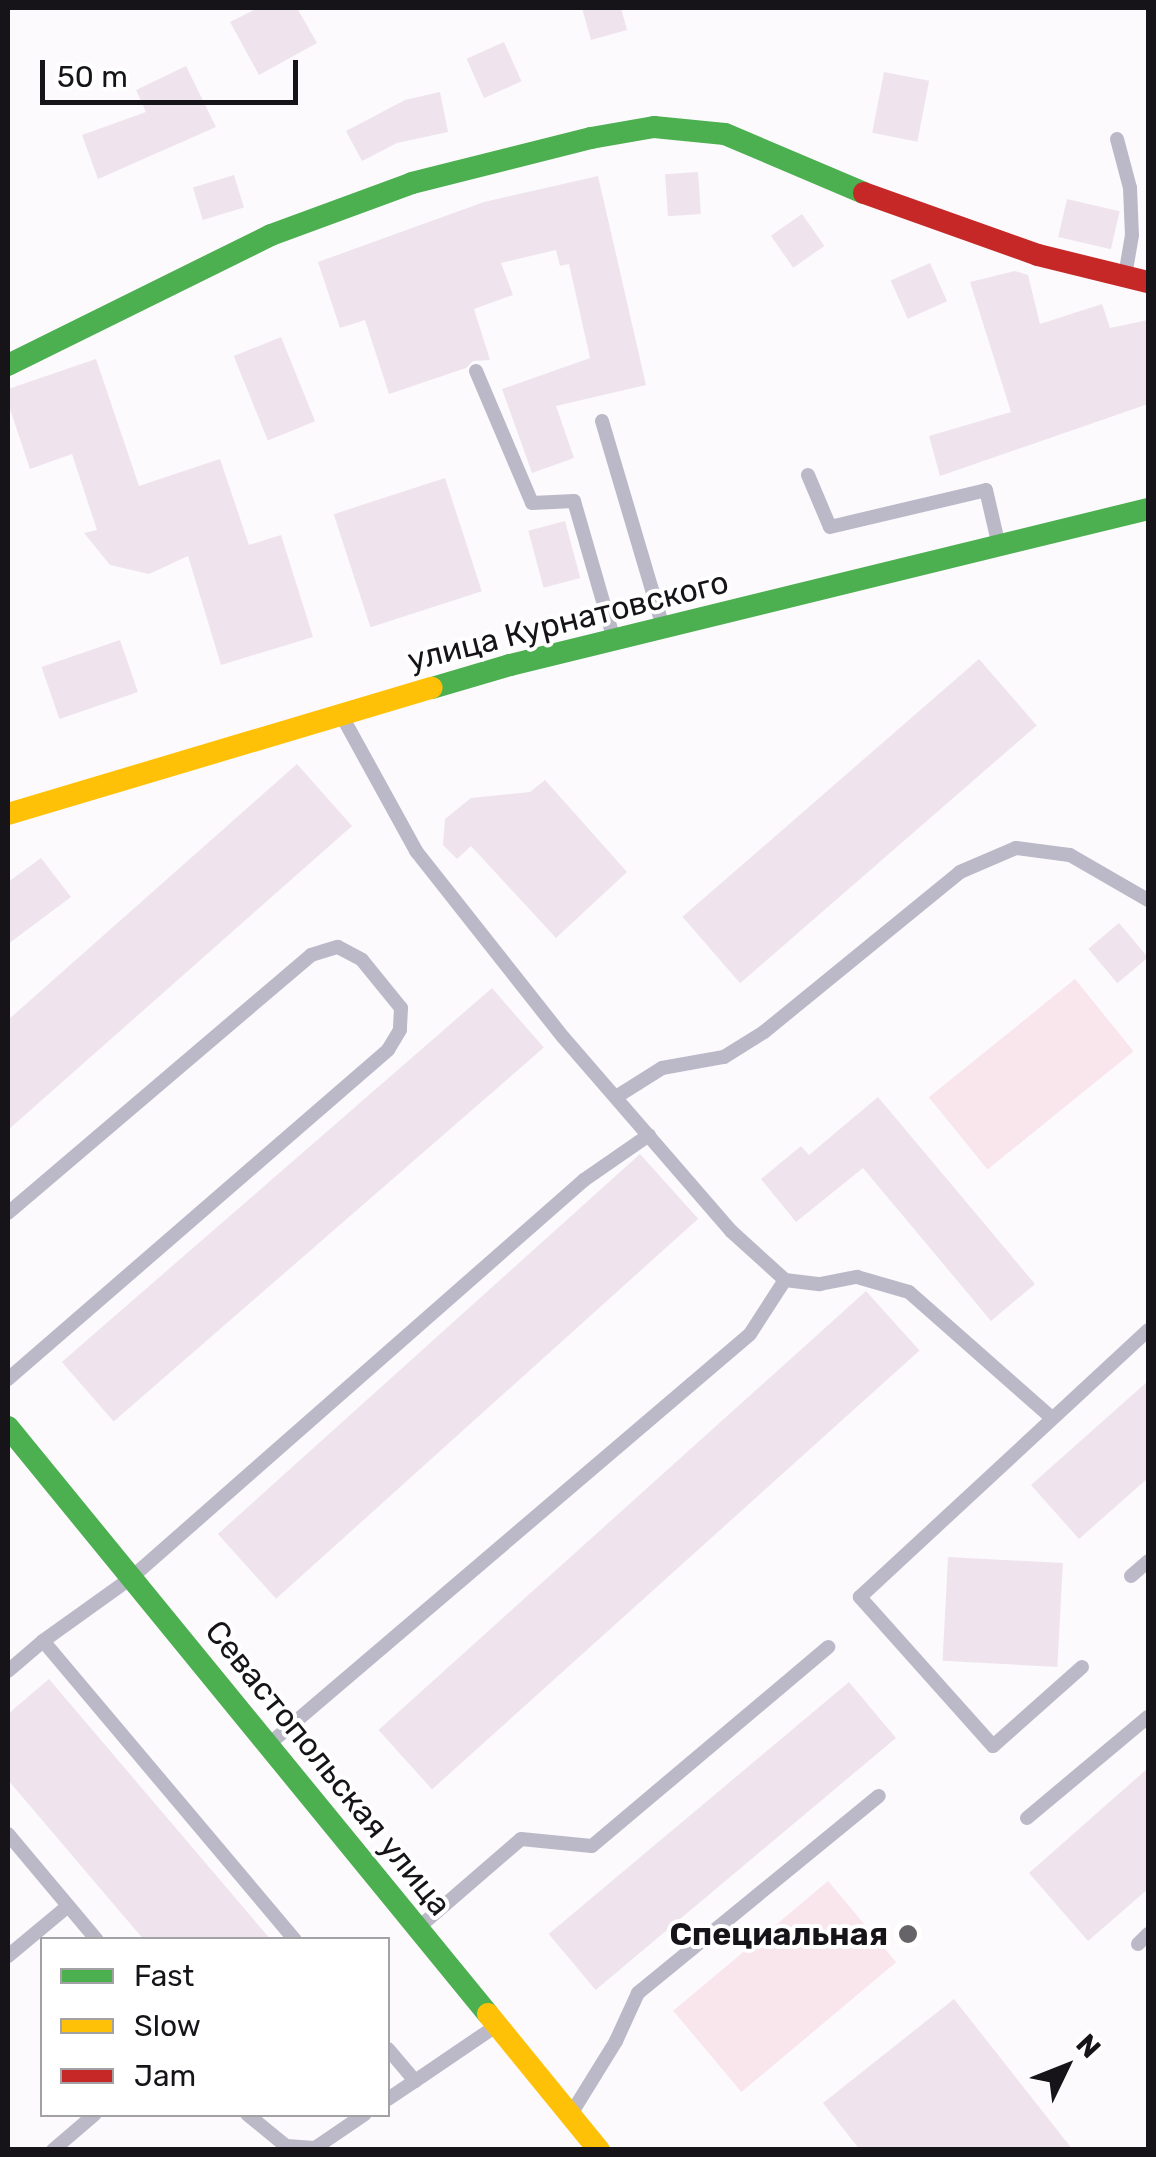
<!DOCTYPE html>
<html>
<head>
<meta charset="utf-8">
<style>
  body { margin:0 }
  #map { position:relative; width:1156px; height:2157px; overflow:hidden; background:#fcfafd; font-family:Rubik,sans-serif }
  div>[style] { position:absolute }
  .green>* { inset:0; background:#f9e5ec; transform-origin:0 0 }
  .building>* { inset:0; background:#efe4ed; transform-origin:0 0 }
  .lane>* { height:14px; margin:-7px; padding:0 7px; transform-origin:7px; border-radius:7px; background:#bbb9c8 }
  .fast>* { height:22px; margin:-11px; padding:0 11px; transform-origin:11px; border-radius:11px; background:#4caf50 }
  .slow>* { height:22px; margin:-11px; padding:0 11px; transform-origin:11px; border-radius:11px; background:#ffc107 }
  .jam>* { height:22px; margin:-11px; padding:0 11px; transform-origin:11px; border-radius:11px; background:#c62828 }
  .dots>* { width:28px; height:28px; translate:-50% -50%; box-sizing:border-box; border:5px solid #fff; border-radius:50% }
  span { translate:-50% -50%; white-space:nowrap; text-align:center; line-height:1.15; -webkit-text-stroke:8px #fff; paint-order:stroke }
  .street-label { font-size:32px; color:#161418 }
  .poi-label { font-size:32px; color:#161418; font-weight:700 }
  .right { translate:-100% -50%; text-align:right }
  .frame { position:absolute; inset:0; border:10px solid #161418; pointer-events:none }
  .legend { position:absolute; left:40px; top:1937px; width:350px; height:180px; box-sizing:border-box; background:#fff; border:2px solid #a2a1a3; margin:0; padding:12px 18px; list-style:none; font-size:30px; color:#161418 }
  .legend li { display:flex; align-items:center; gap:20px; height:50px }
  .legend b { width:50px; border:2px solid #a2a1a3 }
  .north { position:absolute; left:1016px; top:2017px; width:100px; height:100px; -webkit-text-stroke:8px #fff; paint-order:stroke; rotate:47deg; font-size:28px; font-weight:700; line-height:40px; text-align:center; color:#161418 }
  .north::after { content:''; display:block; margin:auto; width:35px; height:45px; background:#161418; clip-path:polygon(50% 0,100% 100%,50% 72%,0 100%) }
  .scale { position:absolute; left:40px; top:60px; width:258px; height:45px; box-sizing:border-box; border:5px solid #161418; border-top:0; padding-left:12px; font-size:30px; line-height:35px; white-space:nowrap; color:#161418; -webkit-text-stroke:8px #fff; paint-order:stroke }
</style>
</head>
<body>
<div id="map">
  <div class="green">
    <div style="left:1075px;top:979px;width:93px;height:188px;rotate:51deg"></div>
    <div style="left:828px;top:1881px;width:106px;height:202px;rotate:50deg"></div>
  </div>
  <div class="building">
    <div style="clip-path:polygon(258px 8px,297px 8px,317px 43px,259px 75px,230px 22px)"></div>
    <div style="clip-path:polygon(582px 8px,621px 8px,627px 30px,591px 40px)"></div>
    <div style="left:504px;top:42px;width:43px;height:41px;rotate:66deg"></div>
    <div style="clip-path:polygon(186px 66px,216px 127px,98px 179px,82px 135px,146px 112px,136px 90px)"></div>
    <div style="left:884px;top:72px;width:46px;height:62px;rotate:11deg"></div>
    <div style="clip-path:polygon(440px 92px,448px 132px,397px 143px,362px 161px,346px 131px,405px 100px)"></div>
    <div style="left:698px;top:172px;width:42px;height:33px;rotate:86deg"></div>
    <div style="left:234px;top:175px;width:34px;height:43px;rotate:73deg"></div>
    <div style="clip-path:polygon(598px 176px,646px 385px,556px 406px,574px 458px,532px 473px,502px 389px,590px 358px,569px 264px,560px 266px,556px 250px,501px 263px,513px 295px,474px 309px,490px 360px,473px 361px,466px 368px,389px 394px,365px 320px,340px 328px,318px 262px,484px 202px)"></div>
    <div style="left:1067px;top:199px;width:54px;height:39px;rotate:13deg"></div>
    <div style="left:802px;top:214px;width:39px;height:38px;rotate:55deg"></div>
    <div style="left:930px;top:263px;width:42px;height:43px;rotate:66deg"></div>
    <div style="clip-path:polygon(1015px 271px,1028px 275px,1040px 324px,1102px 304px,1110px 328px,1148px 320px,1148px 404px,940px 476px,929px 436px,1011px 412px,970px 282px)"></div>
    <div style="left:281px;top:337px;width:91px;height:51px;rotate:68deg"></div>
    <div style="clip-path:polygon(96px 359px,139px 486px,220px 459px,249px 545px,281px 535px,313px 637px,221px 665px,188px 556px,149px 574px,110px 565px,84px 533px,97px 530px,72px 454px,30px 469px,8px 403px,8px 389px)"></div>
    <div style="left:445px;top:478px;width:119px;height:117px;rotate:72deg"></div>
    <div style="left:565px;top:521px;width:59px;height:38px;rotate:75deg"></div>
    <div style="left:120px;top:640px;width:55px;height:83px;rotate:71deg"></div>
    <div style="left:979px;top:659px;width:88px;height:393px;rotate:49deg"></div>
    <div style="clip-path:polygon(297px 764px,352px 826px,8px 1130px,8px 1020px)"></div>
    <div style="clip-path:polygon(545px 780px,627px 872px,556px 938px,471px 846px,457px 859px,443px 845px,445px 819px,471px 798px,530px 792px)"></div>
    <div style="clip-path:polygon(41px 858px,71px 897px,8px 944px,8px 882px)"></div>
    <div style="left:1119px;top:923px;width:45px;height:40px;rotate:50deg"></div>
    <div style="left:492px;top:988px;width:79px;height:570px;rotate:49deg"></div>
    <div style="clip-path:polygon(878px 1097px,1035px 1284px,991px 1321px,863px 1168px,796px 1222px,761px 1179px,801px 1146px,809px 1155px)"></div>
    <div style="left:640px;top:1154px;width:87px;height:568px;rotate:48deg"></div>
    <div style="left:866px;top:1291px;width:80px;height:656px;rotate:48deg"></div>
    <div style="clip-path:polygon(1148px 1381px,1148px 1478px,1079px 1539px,1031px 1485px)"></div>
    <div style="left:948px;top:1557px;width:115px;height:104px;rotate:3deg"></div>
    <div style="clip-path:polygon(49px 1679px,271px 1940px,144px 1940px,8px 1780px,8px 1714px)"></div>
    <div style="left:849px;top:1682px;width:73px;height:392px;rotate:50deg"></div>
    <div style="clip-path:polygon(1148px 1768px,1148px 1889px,1088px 1941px,1029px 1873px)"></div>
    <div style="clip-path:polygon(954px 1999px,1073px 2150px,860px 2150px,823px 2103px)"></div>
  </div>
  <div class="lane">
    <div style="left:1117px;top:139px;width:51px;rotate:75.1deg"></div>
    <div style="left:1130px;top:188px;width:47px;rotate:87.6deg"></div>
    <div style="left:1132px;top:235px;width:42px;rotate:99.7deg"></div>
    <div style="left:476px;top:371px;width:143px;rotate:67deg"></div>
    <div style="left:532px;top:503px;width:42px;rotate:-2.7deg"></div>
    <div style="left:574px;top:501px;width:141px;rotate:73.9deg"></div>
    <div style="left:602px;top:421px;width:212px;rotate:73.5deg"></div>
    <div style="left:808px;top:475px;width:56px;rotate:67.1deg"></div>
    <div style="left:830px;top:527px;width:160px;rotate:-13.3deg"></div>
    <div style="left:986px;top:490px;width:53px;rotate:77deg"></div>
    <div style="left:343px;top:718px;width:152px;rotate:61.2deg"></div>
    <div style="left:416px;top:851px;width:237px;rotate:51.7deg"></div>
    <div style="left:563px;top:1037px;width:257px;rotate:49.1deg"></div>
    <div style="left:731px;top:1231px;width:73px;rotate:42.2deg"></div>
    <div style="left:785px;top:1280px;width:35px;rotate:7deg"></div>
    <div style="left:820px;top:1284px;width:38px;rotate:-11deg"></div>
    <div style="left:857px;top:1277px;width:54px;rotate:16.1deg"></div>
    <div style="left:909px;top:1292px;width:189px;rotate:41.4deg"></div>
    <div style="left:616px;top:1097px;width:54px;rotate:-32.2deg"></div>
    <div style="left:662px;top:1068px;width:63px;rotate:-10.1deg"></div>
    <div style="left:724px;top:1057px;width:47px;rotate:-32deg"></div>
    <div style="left:764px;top:1032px;width:253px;rotate:-39.2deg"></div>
    <div style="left:960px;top:872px;width:61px;rotate:-23.2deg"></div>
    <div style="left:1016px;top:848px;width:54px;rotate:7.4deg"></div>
    <div style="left:1070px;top:855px;width:90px;rotate:30deg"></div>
    <div style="left:8px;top:1213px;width:398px;rotate:-40.4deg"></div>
    <div style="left:311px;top:955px;width:28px;rotate:-17deg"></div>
    <div style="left:338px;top:947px;width:27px;rotate:28deg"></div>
    <div style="left:362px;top:960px;width:62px;rotate:50.9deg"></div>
    <div style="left:401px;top:1008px;width:22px;rotate:93deg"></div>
    <div style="left:400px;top:1030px;width:23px;rotate:121deg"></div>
    <div style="left:388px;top:1050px;width:503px;rotate:139.11deg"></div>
    <div style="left:1131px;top:1576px;width:23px;rotate:-41deg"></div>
    <div style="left:1082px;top:1667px;width:119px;rotate:138.4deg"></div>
    <div style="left:993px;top:1746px;width:200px;rotate:-131.8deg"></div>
    <div style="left:860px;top:1597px;width:393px;rotate:-42.8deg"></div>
    <div style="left:8px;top:1671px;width:46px;rotate:-40.6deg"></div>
    <div style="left:268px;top:1745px;width:633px;rotate:-40.45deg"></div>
    <div style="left:750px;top:1334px;width:64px;rotate:-57.1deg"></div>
    <div style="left:1027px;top:1818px;width:158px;rotate:-39.9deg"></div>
    <div style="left:8px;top:1834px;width:138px;rotate:50deg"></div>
    <div style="left:418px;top:1928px;width:136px;rotate:-40.8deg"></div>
    <div style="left:521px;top:1839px;width:71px;rotate:5.6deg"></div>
    <div style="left:592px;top:1846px;width:309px;rotate:-40.1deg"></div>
    <div style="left:295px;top:1940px;width:391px;rotate:-130.1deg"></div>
    <div style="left:43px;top:1641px;width:108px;rotate:-35.6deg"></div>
    <div style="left:131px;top:1578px;width:603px;rotate:-41.3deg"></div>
    <div style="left:584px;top:1180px;width:79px;rotate:-34.7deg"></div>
    <div style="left:1138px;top:1944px;width:14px;rotate:-45deg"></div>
    <div style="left:8px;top:1956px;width:78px;rotate:-39.8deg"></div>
    <div style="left:388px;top:2049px;width:42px;rotate:49.8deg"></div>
    <div style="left:415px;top:2081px;width:98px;rotate:-34.2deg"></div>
    <div style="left:388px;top:2099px;width:32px;rotate:-34deg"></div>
    <div style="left:247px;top:2114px;width:50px;rotate:39.4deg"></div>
    <div style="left:286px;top:2146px;width:29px;rotate:4deg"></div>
    <div style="left:315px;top:2148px;width:60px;rotate:-34.2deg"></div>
    <div style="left:571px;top:2114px;width:86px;rotate:-58.3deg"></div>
    <div style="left:616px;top:2041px;width:53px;rotate:-65.4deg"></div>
    <div style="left:638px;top:1993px;width:311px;rotate:-39.3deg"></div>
    <div style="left:53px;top:2150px;width:55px;rotate:-40.6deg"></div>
  </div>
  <div class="fast">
    <div style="left:8px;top:365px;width:293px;rotate:-26.3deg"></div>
    <div style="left:271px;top:235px;width:150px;rotate:-20.2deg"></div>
    <div style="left:412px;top:183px;width:185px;rotate:-14.1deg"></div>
    <div style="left:591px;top:138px;width:64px;rotate:-9.9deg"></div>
    <div style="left:654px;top:127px;width:71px;rotate:5.6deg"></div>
    <div style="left:725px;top:134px;width:151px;rotate:23deg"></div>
    <div style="left:432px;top:688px;width:81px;rotate:-16.4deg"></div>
    <div style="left:510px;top:665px;width:657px;rotate:-13.74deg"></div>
    <div style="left:8px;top:1427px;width:758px;rotate:50.73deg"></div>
  </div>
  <div class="slow">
    <div style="left:8px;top:814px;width:442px;rotate:-16.6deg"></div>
    <div style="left:488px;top:2014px;width:176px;rotate:50.8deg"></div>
  </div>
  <div class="jam">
    <div style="left:864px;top:193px;width:185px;rotate:19.6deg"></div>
    <div style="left:1038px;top:255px;width:113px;rotate:13.8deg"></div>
  </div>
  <div class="dots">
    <div style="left:908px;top:1934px;background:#666468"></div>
  </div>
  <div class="street-label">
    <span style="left:568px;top:621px;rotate:-14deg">улица Курнатовского</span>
    <span style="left:328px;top:1768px;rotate:51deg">Севастопольская улица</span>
  </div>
  <div class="poi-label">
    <span class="right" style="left:888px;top:1934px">Специальная</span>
  </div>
  <div class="frame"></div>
  <ul class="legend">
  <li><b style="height:12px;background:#4caf50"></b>Fast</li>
  <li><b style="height:12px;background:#ffc107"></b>Slow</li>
  <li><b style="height:12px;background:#c62828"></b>Jam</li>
  </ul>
  <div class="north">N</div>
  <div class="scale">50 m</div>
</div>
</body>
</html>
